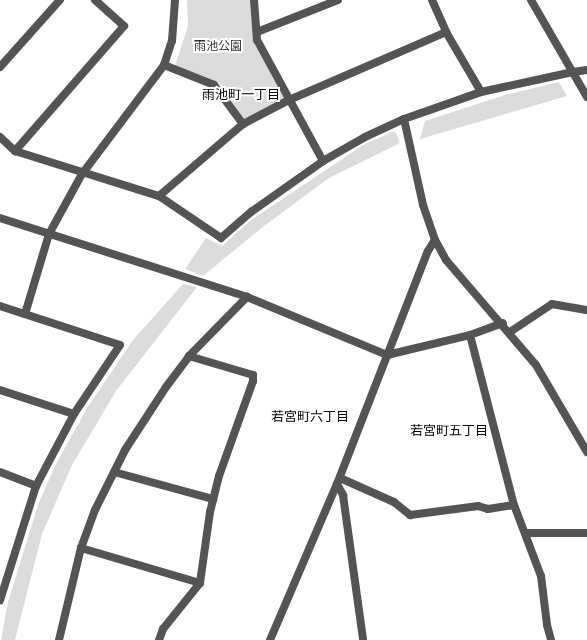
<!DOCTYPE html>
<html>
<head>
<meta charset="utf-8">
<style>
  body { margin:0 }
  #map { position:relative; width:587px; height:640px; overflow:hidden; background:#fff; font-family:"Exo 2","Noto Sans JP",sans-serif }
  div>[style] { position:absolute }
  .green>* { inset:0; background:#dbdbdb }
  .minor>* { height:8px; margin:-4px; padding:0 4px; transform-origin:4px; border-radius:4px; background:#545454 }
  .tertiary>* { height:8px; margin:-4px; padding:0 4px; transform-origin:4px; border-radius:4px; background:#545454 }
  span { translate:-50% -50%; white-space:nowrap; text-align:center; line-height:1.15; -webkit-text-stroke:4px #fff; paint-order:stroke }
  .park-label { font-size:12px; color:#323232 }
  .neighbourhood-label { font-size:13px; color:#000 }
</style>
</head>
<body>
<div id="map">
  <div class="green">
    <div style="clip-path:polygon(187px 0,253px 0,253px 41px,286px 98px,244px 119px,219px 83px,175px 66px,188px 26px)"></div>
    <div style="clip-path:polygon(559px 82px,567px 96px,420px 139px,425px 121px,505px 95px)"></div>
    <div style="clip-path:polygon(392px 132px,396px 133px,400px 143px,329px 178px,264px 226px,203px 276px,185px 269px,206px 238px,222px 246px,251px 220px,363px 145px)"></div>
    <div style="clip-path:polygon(183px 284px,197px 287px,116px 391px,72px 465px,42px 534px,15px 640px,1px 640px,8px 602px,38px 505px,55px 466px,87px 408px,133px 340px)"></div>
  </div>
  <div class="minor">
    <div style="left:254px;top:0;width:40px;rotate:85.7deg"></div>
    <div style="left:257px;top:40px;width:138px;rotate:61.4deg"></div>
    <div style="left:432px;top:0;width:35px;rotate:66deg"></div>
    <div style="left:446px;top:32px;width:69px;rotate:59.7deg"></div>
    <div style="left:481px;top:92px;width:94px;rotate:-12.3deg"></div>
    <div style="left:257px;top:32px;width:87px;rotate:-21.6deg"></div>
    <div style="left:164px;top:65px;width:54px;rotate:21.8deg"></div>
    <div style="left:214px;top:85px;width:49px;rotate:53.4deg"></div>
    <div style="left:0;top:67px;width:90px;rotate:-48.2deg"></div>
    <div style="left:0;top:137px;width:21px;rotate:43deg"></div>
    <div style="left:15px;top:151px;width:151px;rotate:17.4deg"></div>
    <div style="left:159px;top:196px;width:75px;rotate:34.1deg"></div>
    <div style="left:221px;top:238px;width:40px;rotate:-41deg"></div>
    <div style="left:251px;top:212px;width:88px;rotate:-35.3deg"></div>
    <div style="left:323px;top:161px;width:48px;rotate:-29.7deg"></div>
    <div style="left:365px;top:137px;width:43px;rotate:-24.8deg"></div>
    <div style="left:404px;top:119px;width:82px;rotate:-19.3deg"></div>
    <div style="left:15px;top:151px;width:166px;rotate:-48.9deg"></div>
    <div style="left:124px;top:26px;width:39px;rotate:-138deg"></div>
    <div style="left:159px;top:196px;width:111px;rotate:-40.6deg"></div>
    <div style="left:243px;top:124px;width:52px;rotate:-27.6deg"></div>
    <div style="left:289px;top:100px;width:171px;rotate:-23.4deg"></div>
    <div style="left:0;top:306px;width:126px;rotate:18deg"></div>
    <div style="left:120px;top:345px;width:83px;rotate:123.7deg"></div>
    <div style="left:74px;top:414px;width:81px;rotate:117.8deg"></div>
    <div style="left:36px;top:486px;width:120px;rotate:107.5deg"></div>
    <div style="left:25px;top:314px;width:84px;rotate:-73.3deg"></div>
    <div style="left:510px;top:332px;width:50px;rotate:-33.7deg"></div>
    <div style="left:552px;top:304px;width:36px;rotate:10deg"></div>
    <div style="left:470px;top:335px;width:176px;rotate:75.5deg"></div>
    <div style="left:514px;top:505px;width:76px;rotate:69.2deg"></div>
    <div style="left:541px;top:576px;width:49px;rotate:83deg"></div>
    <div style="left:547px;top:625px;width:16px;rotate:75deg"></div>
    <div style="left:0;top:390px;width:78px;rotate:18deg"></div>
    <div style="left:0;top:472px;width:39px;rotate:21deg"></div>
    <div style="left:114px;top:472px;width:103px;rotate:15.3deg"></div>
    <div style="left:340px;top:478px;width:59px;rotate:24deg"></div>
    <div style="left:394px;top:502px;width:21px;rotate:39deg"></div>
    <div style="left:410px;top:515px;width:69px;rotate:-7.5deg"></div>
    <div style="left:478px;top:506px;width:10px;rotate:17deg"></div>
    <div style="left:488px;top:509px;width:26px;rotate:-9deg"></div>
    <div style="left:337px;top:484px;width:13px;rotate:61deg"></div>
    <div style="left:343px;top:495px;width:146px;rotate:82.1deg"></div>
    <div style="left:527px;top:533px;width:60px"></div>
    <div style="left:81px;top:548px;width:124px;rotate:16.4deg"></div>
    <div style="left:59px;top:640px;width:95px;rotate:-76.6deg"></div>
    <div style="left:81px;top:548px;width:40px;rotate:-69.8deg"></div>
    <div style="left:95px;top:510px;width:67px;rotate:-63.4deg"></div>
    <div style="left:125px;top:450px;width:75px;rotate:-56.9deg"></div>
    <div style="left:166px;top:387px;width:39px;rotate:-53deg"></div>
    <div style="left:189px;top:356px;width:83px;rotate:-45.5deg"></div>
    <div style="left:159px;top:640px;width:12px;rotate:-70deg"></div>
    <div style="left:163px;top:629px;width:59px;rotate:-51.2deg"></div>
    <div style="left:200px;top:583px;width:72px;rotate:-82deg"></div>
    <div style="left:210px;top:512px;width:37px;rotate:-76deg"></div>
    <div style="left:219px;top:476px;width:101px;rotate:-70.3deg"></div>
    <div style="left:253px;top:381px;width:6px;rotate:-90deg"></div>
    <div style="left:253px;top:375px;width:67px;rotate:-163.5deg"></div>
    <div style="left:270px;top:640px;width:170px;rotate:-66.8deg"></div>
    <div style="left:337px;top:484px;width:250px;rotate:-68.7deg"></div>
    <div style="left:428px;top:251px;width:13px;rotate:-58deg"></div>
  </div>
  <div class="tertiary">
    <div style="left:531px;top:0;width:112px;rotate:60deg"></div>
    <div style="left:573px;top:72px;width:14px;rotate:-8deg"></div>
    <div style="left:404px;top:119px;width:88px;rotate:77.5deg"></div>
    <div style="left:423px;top:205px;width:37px;rotate:71deg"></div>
    <div style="left:435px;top:240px;width:23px;rotate:61deg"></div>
    <div style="left:446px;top:260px;width:138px;rotate:49.4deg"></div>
    <div style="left:536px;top:365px;width:101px;rotate:59.6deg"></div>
    <div style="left:0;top:218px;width:259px;rotate:17.7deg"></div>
    <div style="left:247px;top:297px;width:152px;rotate:22.5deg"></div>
    <div style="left:387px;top:355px;width:85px;rotate:-13.5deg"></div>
    <div style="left:470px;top:335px;width:35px;rotate:-20deg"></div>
    <div style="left:49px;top:234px;width:68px;rotate:-61.2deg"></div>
    <div style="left:82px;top:174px;width:136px;rotate:-53deg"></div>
    <div style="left:164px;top:65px;width:25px;rotate:-72deg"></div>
    <div style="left:172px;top:41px;width:41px;rotate:-85.8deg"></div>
  </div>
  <div class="park-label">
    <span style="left:218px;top:46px">雨池公園</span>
  </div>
  <div class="neighbourhood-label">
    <span style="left:241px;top:94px">雨池町一丁目</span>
    <span style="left:310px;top:416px">若宮町六丁目</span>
    <span style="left:449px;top:430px">若宮町五丁目</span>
  </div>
</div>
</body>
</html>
